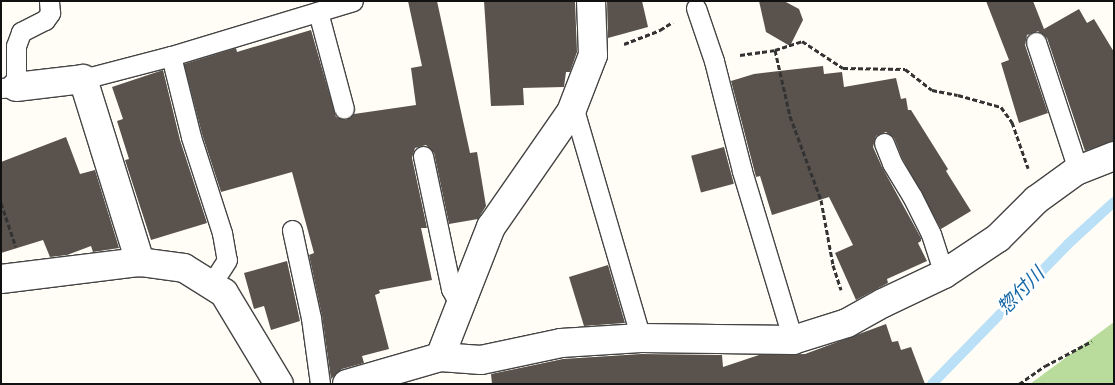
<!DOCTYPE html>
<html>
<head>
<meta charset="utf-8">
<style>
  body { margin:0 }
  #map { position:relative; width:1115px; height:385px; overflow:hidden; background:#fffdf5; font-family:"Libre Baskerville","Noto Sans JP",serif }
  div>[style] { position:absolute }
  .forest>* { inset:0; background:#b9dc9c }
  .stream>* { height:10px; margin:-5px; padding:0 5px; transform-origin:5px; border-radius:5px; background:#b9e0f7 }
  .building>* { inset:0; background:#5a524d; transform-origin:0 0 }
  .path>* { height:3px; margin-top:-1.5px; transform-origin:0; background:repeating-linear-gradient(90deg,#333 0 5px,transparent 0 7.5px) }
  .roads { filter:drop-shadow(1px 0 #444) drop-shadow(-1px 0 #444) drop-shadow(0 1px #444) drop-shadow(0 -1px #444) }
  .service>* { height:19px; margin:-9.5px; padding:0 9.5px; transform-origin:9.5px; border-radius:9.5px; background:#fff }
  .minor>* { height:28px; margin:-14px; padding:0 14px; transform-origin:14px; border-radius:14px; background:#fff }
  span { translate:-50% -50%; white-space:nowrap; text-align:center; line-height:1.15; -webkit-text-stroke:5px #fff; paint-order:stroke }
  .water-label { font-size:19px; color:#1768a6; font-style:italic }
  .frame { position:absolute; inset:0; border:2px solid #111; pointer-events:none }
</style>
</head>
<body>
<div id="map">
  <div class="forest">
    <div style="clip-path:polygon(1114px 322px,1114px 384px,1030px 384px)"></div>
  </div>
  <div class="stream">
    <div style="left:932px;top:384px;width:195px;rotate:-45.8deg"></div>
    <div style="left:1068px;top:244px;width:62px;rotate:-42.4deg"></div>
  </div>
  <div class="building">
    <div style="clip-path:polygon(408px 1px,437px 1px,470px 153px,477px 152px,486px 206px,478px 219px,449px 224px,434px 153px,426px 145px,415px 148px,412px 158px,427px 228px,421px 228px,432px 280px,379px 290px,380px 293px,375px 295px,389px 349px,362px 356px,364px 363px,342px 369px,331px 379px,322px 316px,309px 255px,314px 253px,292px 172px,221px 192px,202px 134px,184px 64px,236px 48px,237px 52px,311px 30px,336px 117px,346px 120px,354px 114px,416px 105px,411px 68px,422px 66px)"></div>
    <div style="clip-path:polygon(484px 1px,575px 1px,577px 52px,570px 72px,566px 72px,564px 87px,523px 88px,524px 105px,491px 106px)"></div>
    <div style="clip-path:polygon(607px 1px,642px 1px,648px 27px,608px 38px)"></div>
    <div style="clip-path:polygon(759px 1px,784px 1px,799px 9px,803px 20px,790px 46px,766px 32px)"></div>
    <div style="clip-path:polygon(986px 1px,1033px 1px,1044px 29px,1079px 9px,1087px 23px,1094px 19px,1114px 52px,1114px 141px,1085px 151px,1047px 38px,1038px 31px,1027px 35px,1025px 45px,1048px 113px,1019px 123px,1001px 63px,1009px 60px)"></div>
    <div style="clip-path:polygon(823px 66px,824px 74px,842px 72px,844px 87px,896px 78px,901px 99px,906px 98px,908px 110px,911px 110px,948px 169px,946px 171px,971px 211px,941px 229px,902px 158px,894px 138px,886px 132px,876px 136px,873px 147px,882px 167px,921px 238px,921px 241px,918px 243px,927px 261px,887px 279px,888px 283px,856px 300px,835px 253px,853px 245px,829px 197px,772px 215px,760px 176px,756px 177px,731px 81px,754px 74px)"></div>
    <div style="clip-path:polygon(163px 70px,180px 140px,207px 223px,151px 240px,125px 160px,129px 159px,117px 121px,123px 119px,112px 87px)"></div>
    <div style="clip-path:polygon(66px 137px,80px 174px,95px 170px,119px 248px,93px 252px,91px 246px,67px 255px,50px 257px,43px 240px,1px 253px,1px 162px)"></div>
    <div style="left:724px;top:147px;width:38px;height:34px;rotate:75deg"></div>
    <div style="clip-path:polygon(287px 261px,300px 321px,271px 330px,264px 306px,254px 309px,244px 273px)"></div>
    <div style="clip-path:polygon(608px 265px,625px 323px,584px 326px,569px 277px)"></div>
    <div style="clip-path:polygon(886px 324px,892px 342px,898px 341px,901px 350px,911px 347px,925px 384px,492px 384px,491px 374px,563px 359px,641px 354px,722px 355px,723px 367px,759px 355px,805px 354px)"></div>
  </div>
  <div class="path">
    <div style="left:624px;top:44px;width:39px;rotate:-21deg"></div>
    <div style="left:660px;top:30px;width:15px;rotate:-32deg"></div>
    <div style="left:775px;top:50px;width:68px;rotate:77.2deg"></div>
    <div style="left:790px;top:116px;width:90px;rotate:69.7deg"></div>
    <div style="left:821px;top:200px;width:66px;rotate:79.5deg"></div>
    <div style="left:833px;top:265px;width:26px;rotate:72deg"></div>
    <div style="left:740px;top:55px;width:35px;rotate:-8deg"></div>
    <div style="left:775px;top:50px;width:28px;rotate:-18deg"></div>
    <div style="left:802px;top:41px;width:49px;rotate:33.4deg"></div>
    <div style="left:843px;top:68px;width:62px;rotate:0.9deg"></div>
    <div style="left:905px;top:69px;width:34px;rotate:38deg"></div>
    <div style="left:932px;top:90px;width:26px;rotate:11deg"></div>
    <div style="left:958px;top:95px;width:45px;rotate:15.6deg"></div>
    <div style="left:1001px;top:107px;width:19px;rotate:54deg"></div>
    <div style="left:1012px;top:122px;width:49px;rotate:70.8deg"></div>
    <div style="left:1px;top:203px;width:46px;rotate:71.2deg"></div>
    <div style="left:1019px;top:384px;width:32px;rotate:-35deg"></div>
    <div style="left:1045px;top:366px;width:53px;rotate:-28deg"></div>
  </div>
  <div class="roads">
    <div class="service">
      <div style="left:696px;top:8px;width:56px;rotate:71.2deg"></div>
      <div style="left:714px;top:61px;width:114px;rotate:75.7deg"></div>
      <div style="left:742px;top:171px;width:177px;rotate:73.2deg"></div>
      <div style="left:318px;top:12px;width:100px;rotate:75deg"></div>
      <div style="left:1036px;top:42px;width:135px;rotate:71.8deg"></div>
      <div style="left:171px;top:56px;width:83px;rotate:76.1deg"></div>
      <div style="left:191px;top:137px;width:101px;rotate:72.1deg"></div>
      <div style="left:222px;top:233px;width:27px;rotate:80deg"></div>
      <div style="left:227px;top:260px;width:30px;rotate:123deg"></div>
      <div style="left:83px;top:79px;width:91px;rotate:-14.6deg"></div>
      <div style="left:171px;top:56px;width:190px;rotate:-16.8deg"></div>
      <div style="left:1px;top:88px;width:15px;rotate:-4deg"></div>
      <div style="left:16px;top:87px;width:41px;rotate:-90deg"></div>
      <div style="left:16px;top:46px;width:15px;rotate:-70deg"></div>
      <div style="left:21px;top:32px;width:27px;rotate:-27deg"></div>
      <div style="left:45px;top:20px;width:9px;rotate:-54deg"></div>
      <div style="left:50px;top:13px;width:12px;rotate:-95deg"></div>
      <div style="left:573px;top:106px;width:242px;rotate:73.7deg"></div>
      <div style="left:884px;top:143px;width:22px;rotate:68deg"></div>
      <div style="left:892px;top:163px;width:39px;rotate:59deg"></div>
      <div style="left:912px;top:196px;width:42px;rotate:63.4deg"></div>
      <div style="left:931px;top:234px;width:42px;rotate:72deg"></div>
      <div style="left:423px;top:156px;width:136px;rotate:78.1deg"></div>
      <div style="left:451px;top:289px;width:18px;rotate:61deg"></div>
      <div style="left:292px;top:230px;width:90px;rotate:77.8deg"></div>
      <div style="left:311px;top:318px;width:67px;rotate:82.2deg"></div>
    </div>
    <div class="minor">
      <div style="left:16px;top:87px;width:67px;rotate:-6.8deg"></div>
      <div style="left:83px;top:79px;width:192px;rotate:72.7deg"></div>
      <div style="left:1px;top:279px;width:140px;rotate:-7deg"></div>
      <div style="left:140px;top:262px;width:44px;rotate:7.8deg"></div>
      <div style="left:184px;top:268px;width:47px;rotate:32deg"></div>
      <div style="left:224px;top:293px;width:106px;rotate:58.9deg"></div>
      <div style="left:440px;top:357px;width:140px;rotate:-68.6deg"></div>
      <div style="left:491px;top:227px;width:140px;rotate:-55.2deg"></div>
      <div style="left:571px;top:112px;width:61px;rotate:-68.9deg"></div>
      <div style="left:593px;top:55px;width:54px;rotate:-92.1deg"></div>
      <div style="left:347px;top:384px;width:97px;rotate:-16.2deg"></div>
      <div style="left:440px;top:357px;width:41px;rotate:4.2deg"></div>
      <div style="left:481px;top:360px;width:82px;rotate:-12deg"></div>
      <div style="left:561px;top:343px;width:80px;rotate:-3.6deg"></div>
      <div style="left:641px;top:338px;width:152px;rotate:0.8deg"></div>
      <div style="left:793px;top:340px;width:57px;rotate:-17.5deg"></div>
      <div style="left:847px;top:323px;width:41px;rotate:-29.1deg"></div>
      <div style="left:883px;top:303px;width:68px;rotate:-25.4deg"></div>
      <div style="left:944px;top:274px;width:65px;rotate:-33.7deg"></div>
      <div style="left:998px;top:238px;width:54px;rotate:-45deg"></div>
      <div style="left:1036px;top:200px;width:49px;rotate:-35.9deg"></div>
      <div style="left:1076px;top:171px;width:41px;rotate:-21.5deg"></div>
    </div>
  </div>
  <div class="water-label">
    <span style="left:1021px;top:291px;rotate:-46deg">惣付川</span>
  </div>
  <div class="frame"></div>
</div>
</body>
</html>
